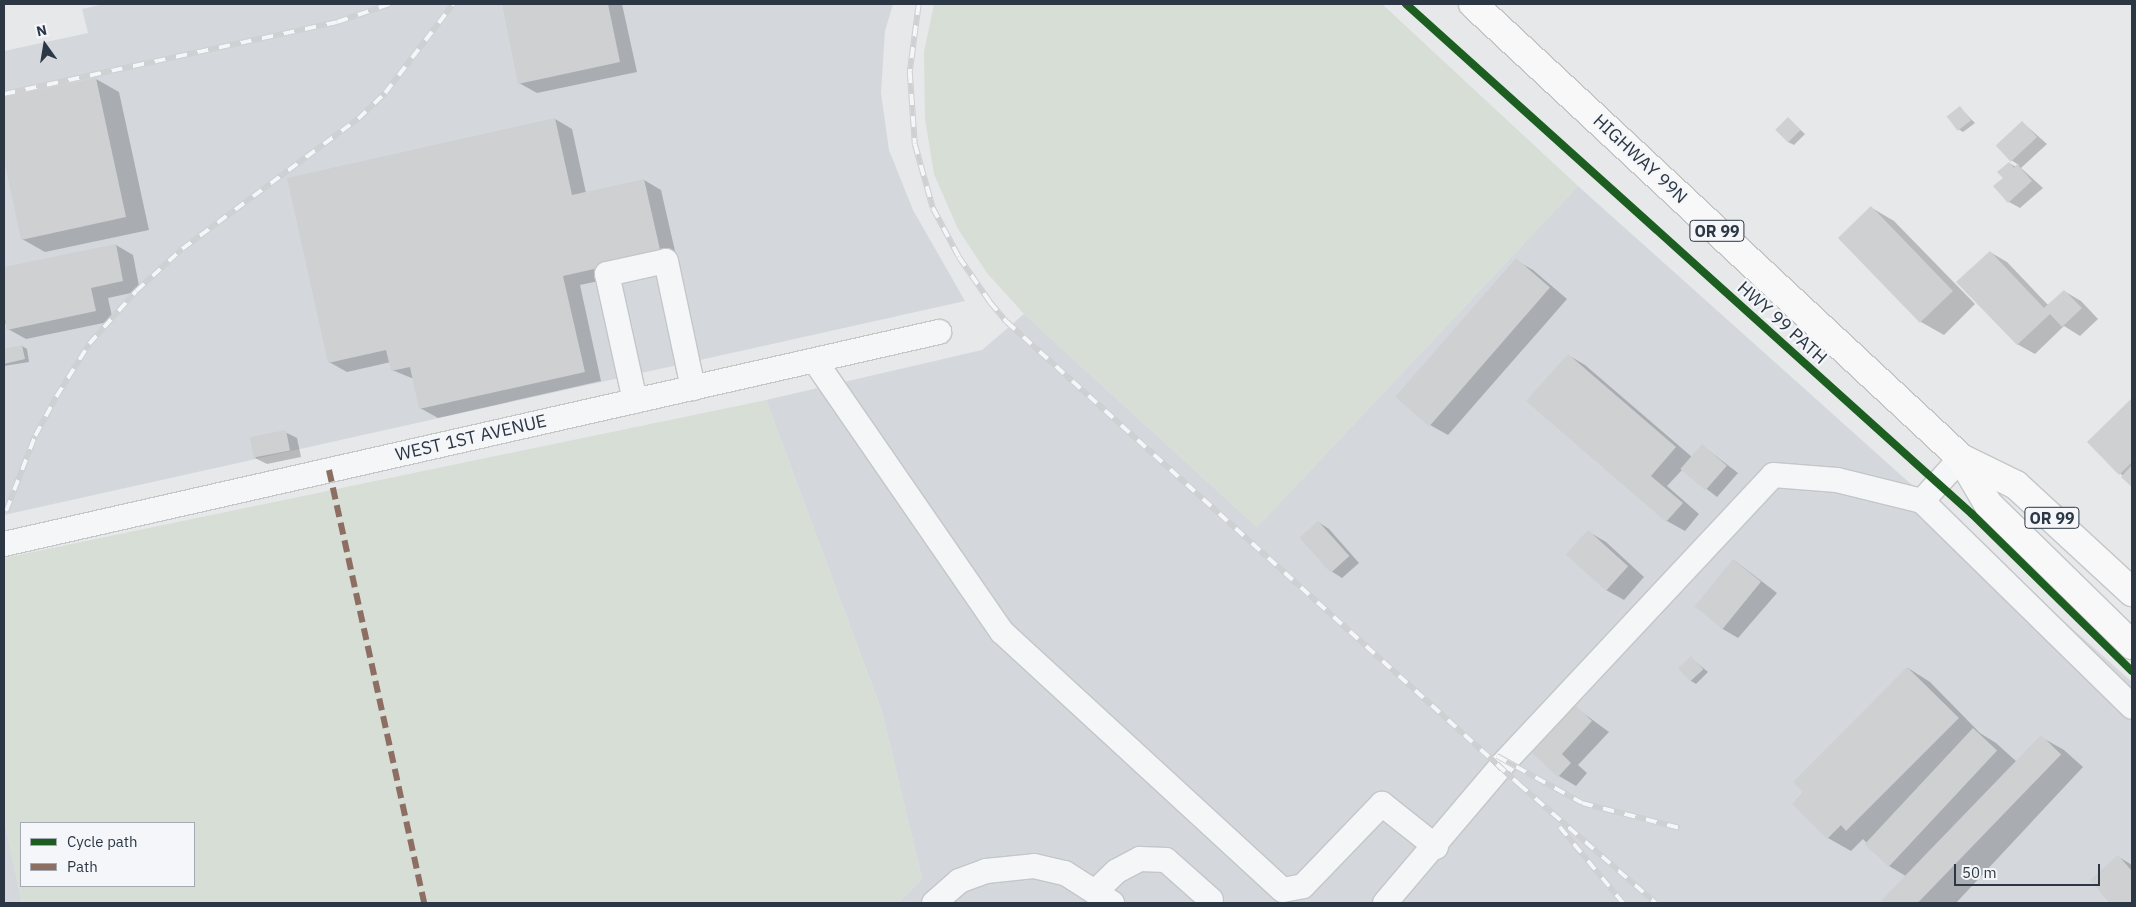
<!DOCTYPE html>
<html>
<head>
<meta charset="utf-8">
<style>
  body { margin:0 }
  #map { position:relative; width:2136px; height:907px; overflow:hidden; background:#e6e8ea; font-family:"IBM Plex Sans",sans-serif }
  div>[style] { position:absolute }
  .built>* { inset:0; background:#d4d8dd }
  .green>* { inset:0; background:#d7ded6 }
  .shadow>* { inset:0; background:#0003 }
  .building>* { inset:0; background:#ced0d2; transform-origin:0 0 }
  .roads { filter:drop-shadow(1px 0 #c4c6c8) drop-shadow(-1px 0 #c4c6c8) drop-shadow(0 1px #c4c6c8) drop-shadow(0 -1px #c4c6c8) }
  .minor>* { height:24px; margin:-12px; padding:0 12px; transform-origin:12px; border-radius:12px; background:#f5f6f7 }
  .major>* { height:28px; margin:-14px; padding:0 14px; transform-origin:14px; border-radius:14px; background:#f8f8f8 }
  .rail>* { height:5.5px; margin-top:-2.75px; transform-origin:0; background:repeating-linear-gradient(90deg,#f4f6f9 0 11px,#ced0d2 0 22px); box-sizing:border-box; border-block:1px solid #ced0d2 }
  .quiet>* { height:6px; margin-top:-3px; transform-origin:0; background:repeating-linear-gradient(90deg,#8d6e63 0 12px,transparent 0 18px) }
  .cycleway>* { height:8px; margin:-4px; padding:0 4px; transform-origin:4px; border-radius:4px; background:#1b5e20 }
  span { translate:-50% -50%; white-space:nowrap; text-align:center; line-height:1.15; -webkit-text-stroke:4.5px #f4f6f9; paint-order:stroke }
  .shield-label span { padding:1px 4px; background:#f4f6f9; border:1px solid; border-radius:4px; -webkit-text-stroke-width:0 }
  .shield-label { font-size:16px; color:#2b3744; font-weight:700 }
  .street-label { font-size:18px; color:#2b3744 }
  .frame { position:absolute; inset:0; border:5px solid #2b3744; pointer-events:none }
  .legend { position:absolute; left:20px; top:822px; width:175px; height:65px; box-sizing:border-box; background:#f4f6f9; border:1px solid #a4aab1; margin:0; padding:6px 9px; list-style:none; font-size:15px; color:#2b3744 }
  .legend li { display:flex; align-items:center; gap:10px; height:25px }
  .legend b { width:25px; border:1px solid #a4aab1 }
  .north { position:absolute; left:20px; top:20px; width:50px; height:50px; -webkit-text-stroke:4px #f4f6f9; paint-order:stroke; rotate:347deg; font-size:14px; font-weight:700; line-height:20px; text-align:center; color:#2b3744 }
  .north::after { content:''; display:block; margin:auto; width:18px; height:22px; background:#2b3744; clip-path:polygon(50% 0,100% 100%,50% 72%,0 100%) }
  .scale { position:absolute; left:1954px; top:864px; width:146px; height:22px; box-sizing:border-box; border:2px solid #2b3744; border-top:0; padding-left:6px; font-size:15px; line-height:18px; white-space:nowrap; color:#2b3744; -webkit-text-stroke:4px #f4f6f9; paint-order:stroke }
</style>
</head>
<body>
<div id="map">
  <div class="built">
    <div style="clip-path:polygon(104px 4px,893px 4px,885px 31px,881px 93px,889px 150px,913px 210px,965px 301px,4px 515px,4px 51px,88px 33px,82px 9px)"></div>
    <div style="clip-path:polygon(1578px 186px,2132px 682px,2132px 903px,898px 903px,922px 879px,882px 712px,766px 400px,982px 350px,1024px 314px,1257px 527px)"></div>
    <div style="clip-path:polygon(4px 818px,22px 903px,4px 903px)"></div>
  </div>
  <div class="green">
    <div style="clip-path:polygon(934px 4px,1382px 4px,1578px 186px,1257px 527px,1024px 314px,987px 273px,958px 229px,934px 174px,925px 119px,924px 52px)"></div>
    <div style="clip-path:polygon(evenodd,766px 400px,882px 712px,922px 879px,898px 903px,22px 903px,4px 818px,4px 558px,766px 400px,21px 823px,194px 823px,194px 886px,21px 886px,21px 823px)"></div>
  </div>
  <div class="shadow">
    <div style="clip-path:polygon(503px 4px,622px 4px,637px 72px,537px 93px,519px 83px)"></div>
    <div style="clip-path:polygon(96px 79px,119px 92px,149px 230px,45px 252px,22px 239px,4px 153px,4px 99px)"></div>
    <div style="clip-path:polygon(1960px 108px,1975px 123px,1963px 132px,1958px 129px)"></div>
    <div style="clip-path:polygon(555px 119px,572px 129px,586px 193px,644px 180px,661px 190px,678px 264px,580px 285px,601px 381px,438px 418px,420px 408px,414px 379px,392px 370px,391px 362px,347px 372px,329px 362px)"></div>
    <div style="clip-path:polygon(1788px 119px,1805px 134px,1794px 145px,1788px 142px)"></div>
    <div style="clip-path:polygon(2022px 122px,2047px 144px,2021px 168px,2043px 188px,2020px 208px,2009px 202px,2004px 178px,2009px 163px,2016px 167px,2019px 165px,2011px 160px)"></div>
    <div style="clip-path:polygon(1872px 208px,1894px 221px,1975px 304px,1944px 335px,1921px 322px)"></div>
    <div style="clip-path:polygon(116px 245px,133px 255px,140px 291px,108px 298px,113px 321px,26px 339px,8px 329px,7px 323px,4px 324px,4px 269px)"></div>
    <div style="clip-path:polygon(1990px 252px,2007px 262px,2049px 306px,2064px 291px,2081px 301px,2098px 319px,2080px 336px,2064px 326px,2035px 354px,2017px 344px)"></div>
    <div style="clip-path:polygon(1516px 260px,1533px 270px,1567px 299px,1448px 435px,1430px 425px)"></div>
    <div style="clip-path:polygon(22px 346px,27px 349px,29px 362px,4px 366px,4px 350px)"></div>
    <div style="clip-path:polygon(1568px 355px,1585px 365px,1692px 457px,1703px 446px,1738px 473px,1717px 497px,1682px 470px,1667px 486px,1699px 514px,1685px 531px,1667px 521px,1528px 401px)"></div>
    <div style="clip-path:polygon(2132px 400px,2132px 485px,2088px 442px)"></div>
    <div style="clip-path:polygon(285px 432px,297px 438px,301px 457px,267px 464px,255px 458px)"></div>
    <div style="clip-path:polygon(1318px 522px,1329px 529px,1359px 563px,1342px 578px,1331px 571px)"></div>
    <div style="clip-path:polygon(1589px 532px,1606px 542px,1644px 577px,1624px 600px,1606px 590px)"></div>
    <div style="clip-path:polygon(1734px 560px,1777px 593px,1738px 638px,1721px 628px)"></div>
    <div style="clip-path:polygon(1691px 658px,1708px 672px,1696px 684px,1691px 681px)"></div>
    <div style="clip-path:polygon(1908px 668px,1930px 682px,1980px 733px,1996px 743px,2017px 762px,2041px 737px,2064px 750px,2083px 767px,1956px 903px,1886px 903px,1909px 878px,1889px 866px,1863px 839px,1851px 851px,1828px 838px,1793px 804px)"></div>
    <div style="clip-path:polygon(1575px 707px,1609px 732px,1578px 765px,1587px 773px,1576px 786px,1559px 776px,1533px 753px)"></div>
    <div style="clip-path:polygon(2119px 857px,2132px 865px,2132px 903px,2110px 903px,2091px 880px)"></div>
  </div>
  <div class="building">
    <div style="clip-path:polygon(502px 4px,608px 4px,620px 62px,518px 84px)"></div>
    <div style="clip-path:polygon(96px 78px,126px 217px,21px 240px,4px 159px,4px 97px)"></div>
    <div style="left:1960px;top:106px;width:18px;height:17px;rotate:52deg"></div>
    <div style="left:1788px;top:117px;width:18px;height:18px;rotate:45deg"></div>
    <div style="clip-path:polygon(555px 118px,572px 195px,644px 179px,661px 254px,563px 276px,585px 372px,419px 409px,410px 367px,391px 371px,386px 350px,328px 363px,287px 178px)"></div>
    <div style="left:2022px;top:121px;width:22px;height:36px;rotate:47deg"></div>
    <div style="clip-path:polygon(2009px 162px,2014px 168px,2017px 164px,2032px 181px,2008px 203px,1993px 186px,2003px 178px,1997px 172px)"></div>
    <div style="left:1871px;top:206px;width:118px;height:46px;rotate:46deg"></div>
    <div style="clip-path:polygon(116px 244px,123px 281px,91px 288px,96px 311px,7px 330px,4px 313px,4px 267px)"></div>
    <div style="clip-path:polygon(1990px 251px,2044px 308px,2064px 290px,2082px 308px,2062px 327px,2050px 314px,2017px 345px,1956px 282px)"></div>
    <div style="left:1516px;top:258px;width:45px;height:184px;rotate:41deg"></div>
    <div style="clip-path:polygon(22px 345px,25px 359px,4px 364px,4px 349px)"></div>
    <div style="clip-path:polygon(1568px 354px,1676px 447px,1651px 476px,1683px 503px,1666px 522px,1526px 401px)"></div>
    <div style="clip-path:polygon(2132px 398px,2132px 462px,2119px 475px,2087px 442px)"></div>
    <div style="left:286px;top:430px;width:21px;height:37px;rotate:79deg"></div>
    <div style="left:1702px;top:444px;width:33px;height:33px;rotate:41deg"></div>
    <div style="clip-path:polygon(2132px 465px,2132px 487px,2121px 477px)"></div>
    <div style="left:1318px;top:521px;width:47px;height:25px;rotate:48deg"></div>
    <div style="left:1588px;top:530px;width:54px;height:33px;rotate:42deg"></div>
    <div style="left:1733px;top:559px;width:36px;height:61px;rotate:39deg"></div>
    <div style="left:1691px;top:656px;width:18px;height:18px;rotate:47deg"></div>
    <div style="clip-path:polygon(1907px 667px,1959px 718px,1846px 831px,1841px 825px,1827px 839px,1792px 804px,1803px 792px,1793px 782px)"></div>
    <div style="clip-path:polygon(1575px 705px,1592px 721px,1562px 754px,1571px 763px,1558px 777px,1532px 753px)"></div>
    <div style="left:1973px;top:728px;width:33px;height:159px;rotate:43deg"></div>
    <div style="left:2041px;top:735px;width:28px;height:230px;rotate:44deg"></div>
    <div style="clip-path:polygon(2118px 855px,2132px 871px,2132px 903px,2110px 903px,2090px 880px)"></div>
  </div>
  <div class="roads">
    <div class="minor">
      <div style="left:815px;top:361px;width:329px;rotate:55.4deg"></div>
      <div style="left:1002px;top:632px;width:381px;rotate:42.6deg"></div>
      <div style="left:1283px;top:890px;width:20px;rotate:-11deg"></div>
      <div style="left:1303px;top:886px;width:114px;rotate:-46.1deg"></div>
      <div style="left:1382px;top:804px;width:69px;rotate:38.5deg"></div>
      <div style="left:635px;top:401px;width:130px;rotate:-102.4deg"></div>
      <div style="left:607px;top:274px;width:60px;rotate:-12.4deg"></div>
      <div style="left:666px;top:261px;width:130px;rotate:78deg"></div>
      <div style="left:1922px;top:501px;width:58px;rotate:-47.8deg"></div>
      <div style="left:4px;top:544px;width:959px;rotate:-12.78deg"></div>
      <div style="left:1095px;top:892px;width:30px;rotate:-44deg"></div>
      <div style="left:1117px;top:871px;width:26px;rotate:-28deg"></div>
      <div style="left:1140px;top:859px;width:26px;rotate:2deg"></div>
      <div style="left:1166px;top:860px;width:60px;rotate:41.6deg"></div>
      <div style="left:934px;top:903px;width:33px;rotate:-41deg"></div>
      <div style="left:959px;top:881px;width:29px;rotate:-20deg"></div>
      <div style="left:986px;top:871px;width:48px;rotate:-5.9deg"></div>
      <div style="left:1034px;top:866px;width:32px;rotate:13deg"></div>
      <div style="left:1065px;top:873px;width:56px;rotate:32.6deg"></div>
      <div style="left:1385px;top:903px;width:180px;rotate:-49.7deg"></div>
      <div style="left:1501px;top:766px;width:398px;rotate:-46.9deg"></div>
      <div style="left:1773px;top:475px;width:64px;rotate:4.5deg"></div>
      <div style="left:1837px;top:480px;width:88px;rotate:13.9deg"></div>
      <div style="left:1922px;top:501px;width:294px;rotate:44.4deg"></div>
    </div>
    <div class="major">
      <div style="left:1473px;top:4px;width:667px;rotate:42.93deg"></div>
      <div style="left:1961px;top:458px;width:61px;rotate:26.1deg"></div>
      <div style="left:2016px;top:485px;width:158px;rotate:42.7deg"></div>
      <div style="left:1961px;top:458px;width:53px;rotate:59.6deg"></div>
      <div style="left:1988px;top:504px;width:202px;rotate:44.4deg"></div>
    </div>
  </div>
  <div class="rail">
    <div style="left:919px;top:4px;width:69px;rotate:97.5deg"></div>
    <div style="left:910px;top:72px;width:72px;rotate:86deg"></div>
    <div style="left:915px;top:144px;width:66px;rotate:74.3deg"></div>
    <div style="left:933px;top:208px;width:55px;rotate:62deg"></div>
    <div style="left:959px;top:257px;width:55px;rotate:55.4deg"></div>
    <div style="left:990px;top:302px;width:26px;rotate:50deg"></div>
    <div style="left:1007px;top:322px;width:690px;rotate:42.06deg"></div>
    <div style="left:1519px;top:784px;width:181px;rotate:41deg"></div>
    <div style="left:4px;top:94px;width:341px;rotate:-12.2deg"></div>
    <div style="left:337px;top:22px;width:56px;rotate:-18.8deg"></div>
    <div style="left:6px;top:511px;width:80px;rotate:-68.9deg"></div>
    <div style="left:35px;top:436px;width:44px;rotate:-61.7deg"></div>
    <div style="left:56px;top:397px;width:62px;rotate:-58.1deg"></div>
    <div style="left:89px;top:344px;width:71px;rotate:-48.4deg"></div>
    <div style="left:136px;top:291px;width:62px;rotate:-42.4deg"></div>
    <div style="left:182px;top:249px;width:219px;rotate:-36.5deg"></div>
    <div style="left:358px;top:119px;width:37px;rotate:-44deg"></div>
    <div style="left:385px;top:93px;width:112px;rotate:-52.6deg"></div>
    <div style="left:1497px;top:756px;width:97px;rotate:28.9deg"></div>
    <div style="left:1582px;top:803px;width:101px;rotate:14.3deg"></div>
    <div style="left:1560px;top:827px;width:99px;rotate:50.3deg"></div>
  </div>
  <div class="quiet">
    <div style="left:329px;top:470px;width:443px;rotate:77.6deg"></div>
  </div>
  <div class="cycleway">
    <div style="left:1406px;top:4px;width:762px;rotate:42.02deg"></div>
    <div style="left:1972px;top:514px;width:224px;rotate:44.5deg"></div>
  </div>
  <div class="shield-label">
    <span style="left:1717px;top:231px">OR 99</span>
    <span style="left:2052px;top:518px">OR 99</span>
  </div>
  <div class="street-label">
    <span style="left:1640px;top:159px;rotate:43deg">HIGHWAY 99N</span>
    <span style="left:1782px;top:323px;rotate:42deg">HWY 99 PATH</span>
    <span style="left:471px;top:438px;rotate:-13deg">WEST 1ST AVENUE</span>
  </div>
  <div class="frame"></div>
  <ul class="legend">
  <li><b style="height:6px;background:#1b5e20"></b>Cycle path</li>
  <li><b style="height:6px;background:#8d6e63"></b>Path</li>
  </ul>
  <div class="north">N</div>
  <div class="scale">50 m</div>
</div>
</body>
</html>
